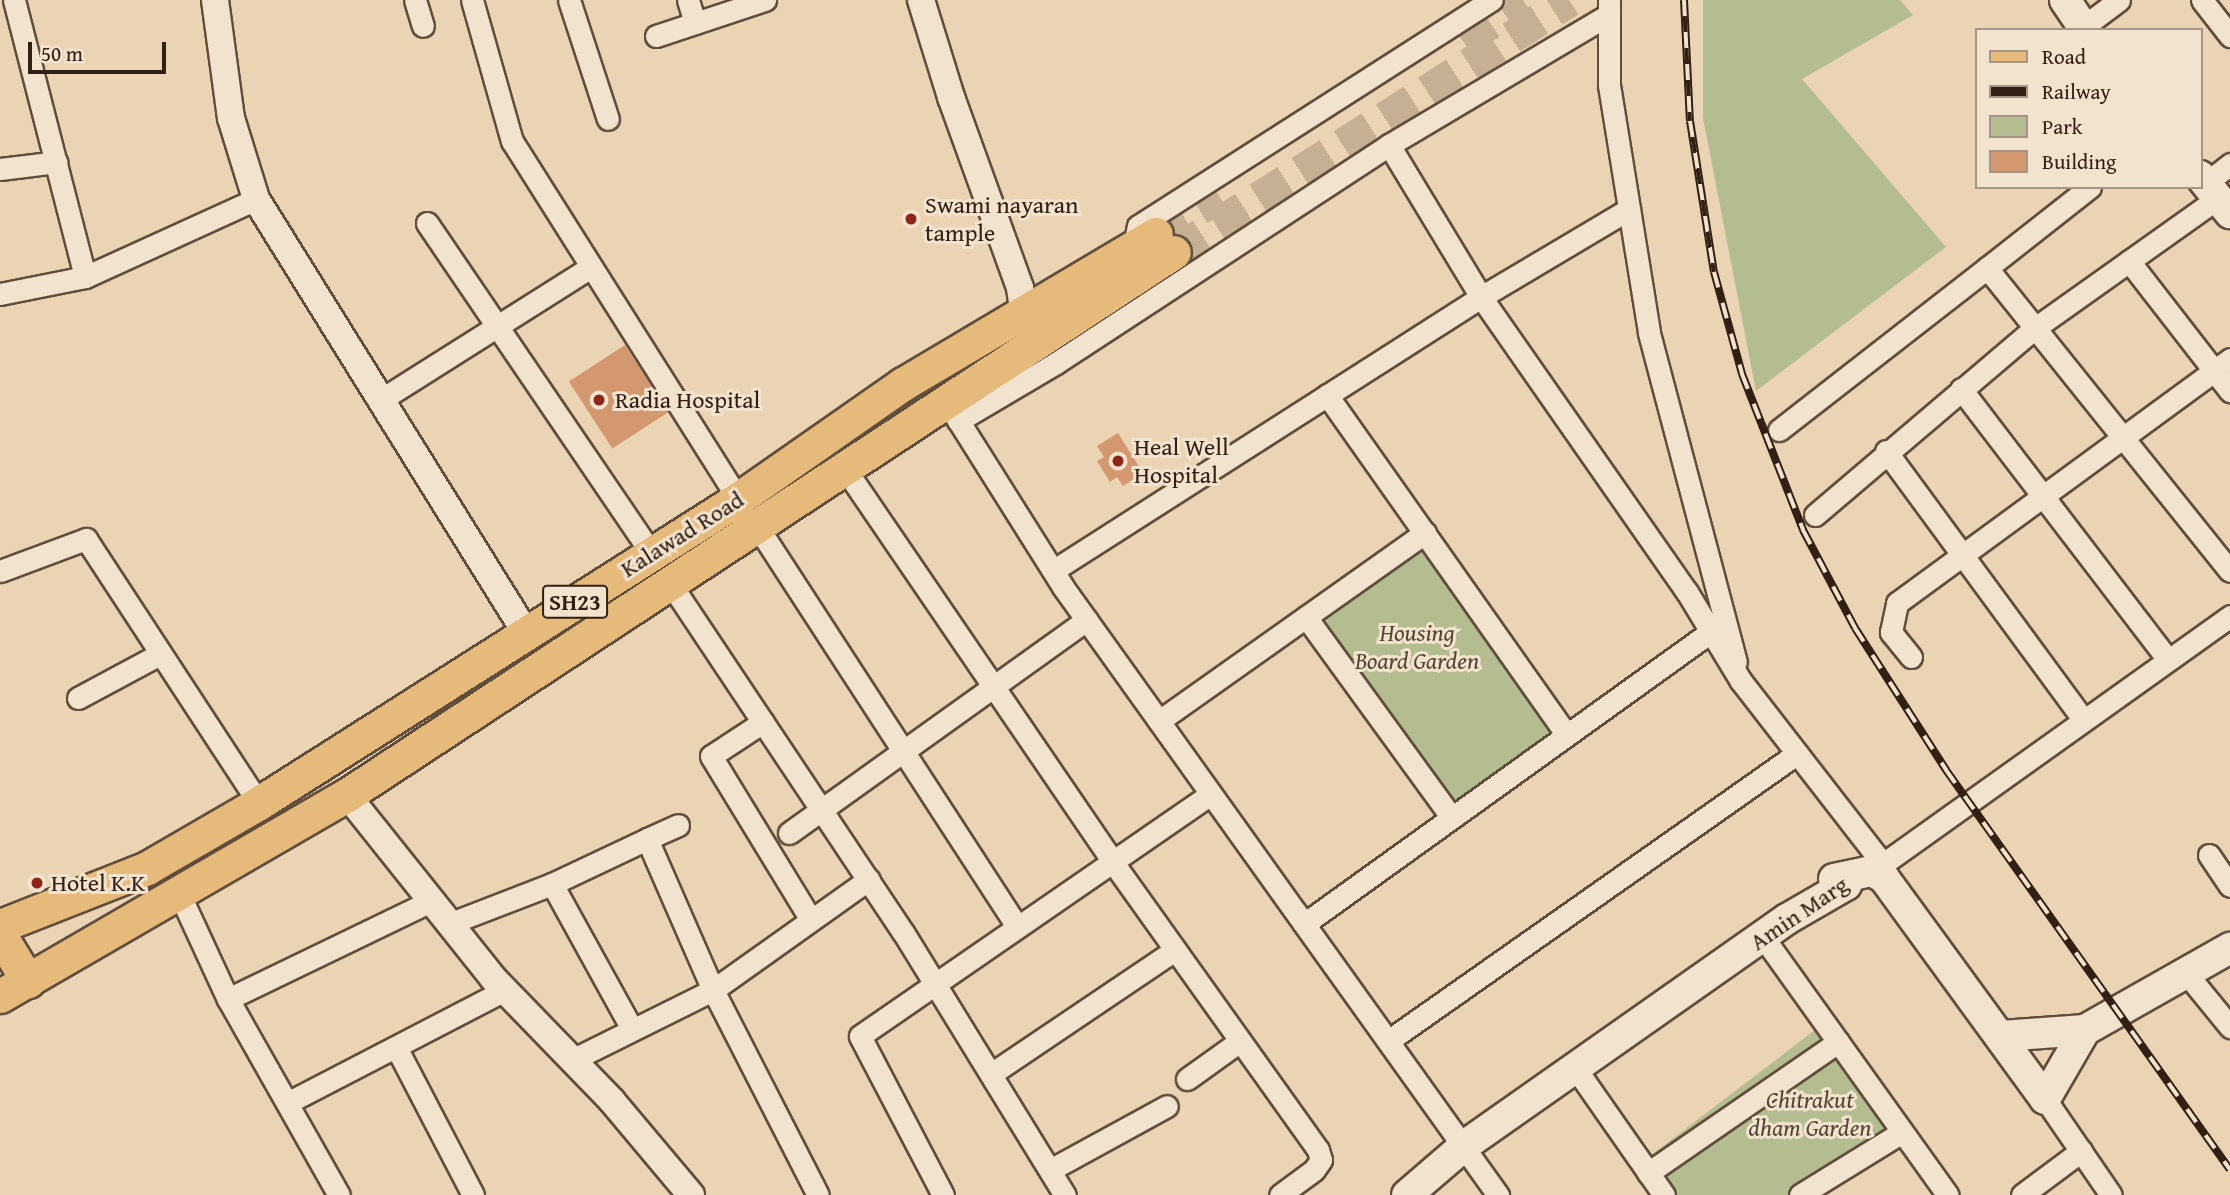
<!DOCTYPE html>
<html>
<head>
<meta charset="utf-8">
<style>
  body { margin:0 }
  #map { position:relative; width:2230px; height:1195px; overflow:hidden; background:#ebd4b3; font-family:"Gentium Book Plus",serif }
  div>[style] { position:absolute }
  .green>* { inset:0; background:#b3bd8f; transform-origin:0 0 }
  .building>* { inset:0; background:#d49871; transform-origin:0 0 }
  .primary-tunnel>* { height:33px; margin-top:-16.5px; transform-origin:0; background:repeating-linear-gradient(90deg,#c6b093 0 33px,transparent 0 50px) }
  .roads { filter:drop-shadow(2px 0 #604d3c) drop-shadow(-2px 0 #604d3c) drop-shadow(0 2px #604d3c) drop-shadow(0 -2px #604d3c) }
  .minor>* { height:21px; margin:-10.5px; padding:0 10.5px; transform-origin:10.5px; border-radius:10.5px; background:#f2e3ce }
  .tertiary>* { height:26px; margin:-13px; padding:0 13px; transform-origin:13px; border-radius:13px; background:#f2e3ce }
  .secondary>* { height:30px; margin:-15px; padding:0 15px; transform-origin:15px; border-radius:15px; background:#f2e3ce }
  .primary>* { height:33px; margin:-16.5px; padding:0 16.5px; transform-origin:16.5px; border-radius:16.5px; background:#e6ba7a }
  .rail>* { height:8px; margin-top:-4px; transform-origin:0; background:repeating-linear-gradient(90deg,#f2e3ce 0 16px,#322015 0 32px); box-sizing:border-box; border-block:2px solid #322015 }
  .dots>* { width:19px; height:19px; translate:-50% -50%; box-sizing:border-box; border:4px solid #f2e3ce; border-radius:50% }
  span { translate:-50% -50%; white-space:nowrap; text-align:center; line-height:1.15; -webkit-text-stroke:6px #f2e3ce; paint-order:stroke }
  .shield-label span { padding:2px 5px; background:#f2e3ce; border:2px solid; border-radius:5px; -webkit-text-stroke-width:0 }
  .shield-label { font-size:23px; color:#322015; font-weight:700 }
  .poi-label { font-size:24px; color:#322015 }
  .left { translate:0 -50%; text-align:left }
  .street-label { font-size:24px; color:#322015 }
  .park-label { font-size:24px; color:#524734; font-style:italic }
  .legend { position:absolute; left:1975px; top:28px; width:228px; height:161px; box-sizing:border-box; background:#f2e3ce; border:2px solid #a59584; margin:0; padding:9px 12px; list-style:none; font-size:21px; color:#322015 }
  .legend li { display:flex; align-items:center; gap:14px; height:35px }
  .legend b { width:35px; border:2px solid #a59584 }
  .scale { position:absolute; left:28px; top:42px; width:138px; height:32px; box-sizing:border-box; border:4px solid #322015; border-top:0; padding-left:9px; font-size:21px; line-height:24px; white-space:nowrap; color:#322015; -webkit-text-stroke:5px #f2e3ce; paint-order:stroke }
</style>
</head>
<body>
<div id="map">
  <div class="green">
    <div style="clip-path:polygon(1703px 0,1900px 0,1913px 15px,1802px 79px,1946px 247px,1756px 391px,1703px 118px)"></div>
    <div style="left:1425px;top:533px;width:247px;height:146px;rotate:55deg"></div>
    <div style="clip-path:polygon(1824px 1023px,1902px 1132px,1800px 1195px,1664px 1195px,1641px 1163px)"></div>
  </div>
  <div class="building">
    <div style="left:625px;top:345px;width:80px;height:67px;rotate:57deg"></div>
    <div style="clip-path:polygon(1118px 433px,1143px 473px,1123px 486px,1117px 477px,1110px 482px,1097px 461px,1104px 457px,1097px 446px)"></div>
  </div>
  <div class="primary-tunnel">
    <div style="left:1463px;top:41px;width:73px;rotate:-33.9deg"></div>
    <div style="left:1156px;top:234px;width:74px;rotate:-30.7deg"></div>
    <div style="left:1174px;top:252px;width:469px;rotate:-32.5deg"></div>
  </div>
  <div class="roads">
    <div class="minor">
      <div style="left:14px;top:0;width:286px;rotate:75.6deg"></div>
      <div style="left:415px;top:0;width:27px;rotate:73deg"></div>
      <div style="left:472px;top:0;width:147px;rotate:74.2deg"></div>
      <div style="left:512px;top:141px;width:423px;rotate:57.7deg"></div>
      <div style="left:569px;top:0;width:125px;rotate:71.9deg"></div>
      <div style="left:688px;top:0;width:24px;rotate:73deg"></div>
      <div style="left:1609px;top:0;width:85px;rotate:90deg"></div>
      <div style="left:1609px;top:85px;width:251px;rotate:80.8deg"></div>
      <div style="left:1649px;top:333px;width:340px;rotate:75.2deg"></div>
      <div style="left:2202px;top:0;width:46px;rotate:52.1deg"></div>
      <div style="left:2083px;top:27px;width:45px;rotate:-36.9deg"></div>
      <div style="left:656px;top:36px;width:115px;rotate:-18.3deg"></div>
      <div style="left:1389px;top:145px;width:178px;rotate:58.8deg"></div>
      <div style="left:1481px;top:297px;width:360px;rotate:55.1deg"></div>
      <div style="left:1687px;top:592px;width:104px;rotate:58.8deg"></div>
      <div style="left:1741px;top:681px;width:232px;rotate:52.2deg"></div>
      <div style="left:0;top:169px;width:57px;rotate:-7deg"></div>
      <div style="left:2206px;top:183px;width:31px;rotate:-38deg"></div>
      <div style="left:2090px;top:187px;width:131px;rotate:141.8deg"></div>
      <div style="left:1987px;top:268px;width:388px;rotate:51.3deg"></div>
      <div style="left:427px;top:223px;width:399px;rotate:55.8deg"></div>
      <div style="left:1135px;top:241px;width:15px;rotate:-79deg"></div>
      <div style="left:1138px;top:226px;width:420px;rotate:-32.6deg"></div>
      <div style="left:2129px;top:261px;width:165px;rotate:52.2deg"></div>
      <div style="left:0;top:294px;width:87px;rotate:-11.3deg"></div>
      <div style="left:85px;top:277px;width:188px;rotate:-24.5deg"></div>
      <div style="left:1961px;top:389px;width:341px;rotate:52.6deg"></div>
      <div style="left:1327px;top:395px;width:416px;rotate:54.8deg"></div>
      <div style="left:382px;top:399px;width:245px;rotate:-32.3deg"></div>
      <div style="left:946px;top:401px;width:220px;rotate:57.8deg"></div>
      <div style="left:1063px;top:587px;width:748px;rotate:54.42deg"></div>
      <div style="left:958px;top:421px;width:114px;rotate:-30.6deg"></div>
      <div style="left:1056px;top:363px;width:398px;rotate:-33.2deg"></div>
      <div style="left:1389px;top:145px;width:255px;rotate:-30.7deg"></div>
      <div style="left:1779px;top:430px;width:264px;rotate:-37.9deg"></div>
      <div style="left:1886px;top:451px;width:333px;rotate:53.7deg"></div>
      <div style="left:843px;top:466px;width:478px;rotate:55.7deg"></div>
      <div style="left:1112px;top:861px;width:355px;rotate:54.5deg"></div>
      <div style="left:1318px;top:1150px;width:10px;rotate:73deg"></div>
      <div style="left:1321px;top:1160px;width:12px;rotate:125deg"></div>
      <div style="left:1314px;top:1170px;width:42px;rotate:143.7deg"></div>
      <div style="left:1815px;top:515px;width:289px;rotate:-40.4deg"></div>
      <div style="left:2035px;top:328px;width:224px;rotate:-35.4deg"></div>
      <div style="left:757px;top:526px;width:477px;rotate:57deg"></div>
      <div style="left:1054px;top:570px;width:507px;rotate:-32.59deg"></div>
      <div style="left:1481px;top:297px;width:172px;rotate:-30.7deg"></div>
      <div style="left:0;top:571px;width:92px;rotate:-20.4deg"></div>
      <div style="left:86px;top:539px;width:316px;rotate:56.8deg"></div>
      <div style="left:670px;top:583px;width:420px;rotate:56.3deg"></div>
      <div style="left:903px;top:932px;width:309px;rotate:58.4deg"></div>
      <div style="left:1306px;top:617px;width:248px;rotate:54deg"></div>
      <div style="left:1911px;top:657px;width:32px;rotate:-129deg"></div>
      <div style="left:1891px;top:632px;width:30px;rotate:-78deg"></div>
      <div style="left:1897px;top:603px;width:413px;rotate:-36.2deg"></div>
      <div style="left:78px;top:698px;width:93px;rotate:-28.2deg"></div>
      <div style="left:1159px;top:721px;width:326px;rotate:-35.3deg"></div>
      <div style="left:763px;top:722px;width:62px;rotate:146.8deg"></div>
      <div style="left:711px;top:756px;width:190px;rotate:58.6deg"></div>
      <div style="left:789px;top:833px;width:366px;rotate:-35.6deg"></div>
      <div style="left:647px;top:839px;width:34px;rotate:-24deg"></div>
      <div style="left:2209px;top:855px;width:37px;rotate:56deg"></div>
      <div style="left:1873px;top:871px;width:439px;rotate:-35.5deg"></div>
      <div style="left:552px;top:884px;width:166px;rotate:61.1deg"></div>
      <div style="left:178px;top:891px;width:119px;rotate:65.2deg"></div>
      <div style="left:228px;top:999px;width:225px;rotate:60.5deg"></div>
      <div style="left:451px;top:923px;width:108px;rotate:-21.1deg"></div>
      <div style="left:552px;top:884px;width:105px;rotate:-25.3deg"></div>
      <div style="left:647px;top:839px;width:165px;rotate:66.4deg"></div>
      <div style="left:713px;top:990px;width:230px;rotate:62.9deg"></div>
      <div style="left:1304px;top:924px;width:499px;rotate:-35.7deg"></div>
      <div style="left:1763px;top:937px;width:317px;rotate:54.4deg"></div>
      <div style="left:2186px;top:973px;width:70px;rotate:50.8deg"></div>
      <div style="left:228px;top:999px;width:228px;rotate:-25.8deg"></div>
      <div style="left:1388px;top:1041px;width:500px;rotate:-35.1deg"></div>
      <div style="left:396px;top:1047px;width:167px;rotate:62.5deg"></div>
      <div style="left:572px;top:1060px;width:157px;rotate:-26.4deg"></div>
      <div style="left:713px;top:990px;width:191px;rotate:-35.4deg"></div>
      <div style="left:1576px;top:1069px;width:154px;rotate:55.1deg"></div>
      <div style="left:991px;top:1074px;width:222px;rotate:-34deg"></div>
      <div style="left:1187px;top:1079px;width:65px;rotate:-35.6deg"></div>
      <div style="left:2045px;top:1099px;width:116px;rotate:55.5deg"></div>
      <div style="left:287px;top:1103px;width:246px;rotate:-27.4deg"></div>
      <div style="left:1050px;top:1170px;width:133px;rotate:-28.7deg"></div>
      <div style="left:1648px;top:1173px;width:231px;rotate:-34.6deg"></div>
      <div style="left:943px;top:1195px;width:179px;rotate:-117.6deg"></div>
      <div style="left:860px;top:1036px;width:426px;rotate:-34.6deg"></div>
      <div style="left:1800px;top:1195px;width:120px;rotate:-31.7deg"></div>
      <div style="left:2022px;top:1195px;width:74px;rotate:-36.7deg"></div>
    </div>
    <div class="tertiary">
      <div style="left:215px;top:0;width:119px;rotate:82.3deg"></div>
      <div style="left:231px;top:118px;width:85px;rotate:72.8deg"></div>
      <div style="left:256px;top:199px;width:511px;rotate:58.11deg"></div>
      <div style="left:921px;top:0;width:102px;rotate:72.8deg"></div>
      <div style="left:951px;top:97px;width:203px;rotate:70.1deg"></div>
      <div style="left:1020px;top:288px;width:21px;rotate:82deg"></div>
      <div style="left:347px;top:795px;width:234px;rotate:51.4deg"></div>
      <div style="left:493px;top:978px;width:171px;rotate:45.9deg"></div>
      <div style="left:612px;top:1101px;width:123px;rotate:50deg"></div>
    </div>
    <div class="secondary">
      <div style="left:2065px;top:0;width:36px;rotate:56deg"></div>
      <div style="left:2200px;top:176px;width:48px;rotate:51deg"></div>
      <div style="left:1834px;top:879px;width:39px;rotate:-12deg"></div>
      <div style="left:1872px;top:871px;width:14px;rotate:30deg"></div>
      <div style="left:1884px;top:878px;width:273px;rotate:53.9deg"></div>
      <div style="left:2045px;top:1099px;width:80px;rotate:-59.9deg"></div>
      <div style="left:2001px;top:1036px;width:84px;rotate:-4.1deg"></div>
      <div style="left:2085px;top:1030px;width:167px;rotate:-29.5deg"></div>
      <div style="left:1407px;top:1195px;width:75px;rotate:-40.7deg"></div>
      <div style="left:1464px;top:1146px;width:395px;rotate:-35.1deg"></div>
      <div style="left:1787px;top:919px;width:68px;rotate:-30deg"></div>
      <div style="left:1846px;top:885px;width:10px;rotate:-61deg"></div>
    </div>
    <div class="primary">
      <div style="left:0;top:926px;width:158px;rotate:-21.5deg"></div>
      <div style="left:147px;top:868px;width:129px;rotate:-30.1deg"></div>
      <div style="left:259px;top:803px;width:567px;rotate:-32.4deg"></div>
      <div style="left:738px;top:499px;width:201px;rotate:-34.9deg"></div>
      <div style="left:903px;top:384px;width:294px;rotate:-30.7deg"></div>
      <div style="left:0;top:935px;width:54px;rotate:58.7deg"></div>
      <div style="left:0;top:996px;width:401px;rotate:-30.1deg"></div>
      <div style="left:347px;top:795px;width:989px;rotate:-33.29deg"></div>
    </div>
  </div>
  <div class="rail">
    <div style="left:1684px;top:0;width:121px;rotate:87.2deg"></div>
    <div style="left:1690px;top:121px;width:153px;rotate:81deg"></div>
    <div style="left:1714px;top:272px;width:106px;rotate:74.6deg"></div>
    <div style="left:1742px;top:374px;width:168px;rotate:68.6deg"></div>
    <div style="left:1803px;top:530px;width:111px;rotate:62deg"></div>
    <div style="left:1855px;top:628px;width:169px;rotate:57.3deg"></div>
    <div style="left:1946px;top:770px;width:490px;rotate:54.6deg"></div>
  </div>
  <div class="dots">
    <div style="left:911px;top:219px;background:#8f2418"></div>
    <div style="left:599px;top:400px;background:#8f2418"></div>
    <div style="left:1118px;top:461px;background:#8f2418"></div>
    <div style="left:37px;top:883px;background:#8f2418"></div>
  </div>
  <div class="shield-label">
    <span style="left:575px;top:602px">SH23</span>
  </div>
  <div class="poi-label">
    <span class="left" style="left:925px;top:219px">Swami nayaran<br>tample</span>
    <span class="left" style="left:615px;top:400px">Radia Hospital</span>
    <span class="left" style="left:1134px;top:461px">Heal Well<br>Hospital</span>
    <span class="left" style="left:51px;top:883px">Hotel K.K</span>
  </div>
  <div class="street-label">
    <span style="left:682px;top:534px;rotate:-32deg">Kalawad Road</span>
    <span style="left:1799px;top:913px;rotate:-34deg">Amin Marg</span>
  </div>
  <div class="park-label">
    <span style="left:1417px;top:647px">Housing<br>Board Garden</span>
    <span style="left:1810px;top:1114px">Chitrakut<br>dham Garden</span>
  </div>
  <ul class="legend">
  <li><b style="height:9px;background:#e6ba7a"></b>Road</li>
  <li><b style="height:9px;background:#322015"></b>Railway</li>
  <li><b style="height:19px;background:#b3bd8f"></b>Park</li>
  <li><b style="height:19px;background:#d49871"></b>Building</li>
  </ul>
  <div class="scale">50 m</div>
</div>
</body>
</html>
